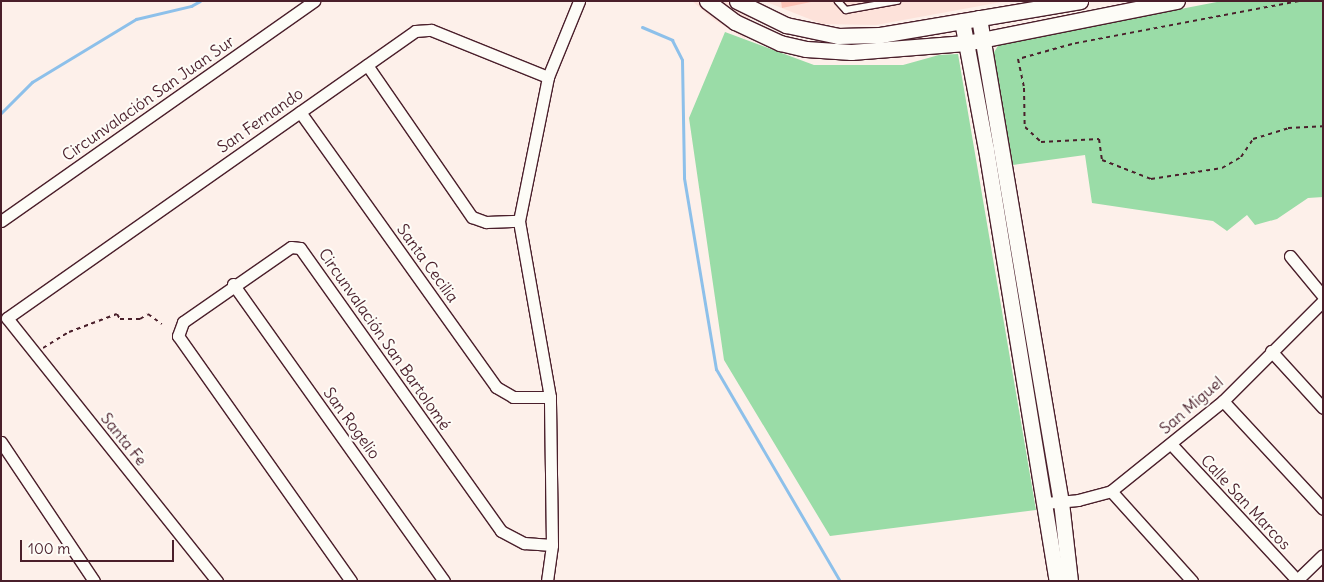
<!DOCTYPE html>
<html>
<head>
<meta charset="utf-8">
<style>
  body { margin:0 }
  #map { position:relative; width:1324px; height:582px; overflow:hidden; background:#fdf0ea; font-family:Delius,sans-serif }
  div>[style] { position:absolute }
  .built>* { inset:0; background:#fde2da }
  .green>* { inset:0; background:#9adca7 }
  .stream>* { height:3px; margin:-1.5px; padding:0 1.5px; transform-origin:1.5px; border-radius:1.5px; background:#8dc0ea }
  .building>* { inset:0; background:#fdc2b6 }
  .path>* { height:2px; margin-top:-1px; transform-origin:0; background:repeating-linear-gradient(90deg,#4a1f2b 0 4px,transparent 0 8px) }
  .roads { filter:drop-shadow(1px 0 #4a1f2b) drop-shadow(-1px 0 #4a1f2b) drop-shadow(0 1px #4a1f2b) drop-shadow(0 -1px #4a1f2b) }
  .service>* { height:5.5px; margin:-2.75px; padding:0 2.75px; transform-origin:2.75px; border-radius:2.75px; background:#fdfcf7 }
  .minor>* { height:11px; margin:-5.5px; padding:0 5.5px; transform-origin:5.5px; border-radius:5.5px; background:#fdfcf7 }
  .secondary>* { height:15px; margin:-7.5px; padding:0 7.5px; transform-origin:7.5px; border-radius:7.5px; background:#fdfcf7 }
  span { translate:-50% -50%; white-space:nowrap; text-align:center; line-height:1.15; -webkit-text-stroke:4px #fdfcf7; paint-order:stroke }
  .street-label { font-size:16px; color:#4a1f2b }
  .frame { position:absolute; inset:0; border:2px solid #4a1f2b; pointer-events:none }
  .scale { position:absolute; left:20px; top:540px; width:154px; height:22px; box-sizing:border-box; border:2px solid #4a1f2b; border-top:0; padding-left:6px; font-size:15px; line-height:18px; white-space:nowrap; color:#4a1f2b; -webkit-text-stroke:4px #fdfcf7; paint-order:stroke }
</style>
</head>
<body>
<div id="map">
  <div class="built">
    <div style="clip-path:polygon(692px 1px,753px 1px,745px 39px,713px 19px)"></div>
    <div style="clip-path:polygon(764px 1px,1007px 1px,876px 25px,822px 24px)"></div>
  </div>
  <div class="green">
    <div style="clip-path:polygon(1222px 1px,1323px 1px,1323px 197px,1308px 198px,1277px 219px,1255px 225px,1247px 215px,1227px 231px,1213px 221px,1092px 203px,1085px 155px,1013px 165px,993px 54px,999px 44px)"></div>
    <div style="clip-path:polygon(725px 32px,814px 65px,903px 65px,939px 55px,958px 54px,1036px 510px,830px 536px,724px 360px,689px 118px)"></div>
  </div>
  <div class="stream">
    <div style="left:642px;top:27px;width:33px;rotate:23deg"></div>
    <div style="left:672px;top:40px;width:22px;rotate:63deg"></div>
    <div style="left:682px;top:60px;width:118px;rotate:89deg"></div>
    <div style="left:684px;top:178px;width:194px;rotate:80.5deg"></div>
    <div style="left:716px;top:369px;width:246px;rotate:59.7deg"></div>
    <div style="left:1px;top:113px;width:44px;rotate:-45deg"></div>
    <div style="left:32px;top:82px;width:122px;rotate:-31.2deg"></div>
    <div style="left:136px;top:19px;width:57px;rotate:-13.3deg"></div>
    <div style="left:191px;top:6px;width:10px;rotate:-29deg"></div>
  </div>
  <div class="building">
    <div style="clip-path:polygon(781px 1px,811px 1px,811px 2px,782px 8px)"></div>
  </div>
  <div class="path">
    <div style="left:1299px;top:1px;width:231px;rotate:169.3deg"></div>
    <div style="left:1072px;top:44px;width:56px;rotate:164.5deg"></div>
    <div style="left:1018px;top:59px;width:30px;rotate:78deg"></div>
    <div style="left:1024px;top:88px;width:39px;rotate:89deg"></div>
    <div style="left:1025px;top:127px;width:22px;rotate:43deg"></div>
    <div style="left:1041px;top:142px;width:58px;rotate:-3deg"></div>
    <div style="left:1099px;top:139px;width:21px;rotate:82deg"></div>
    <div style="left:1102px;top:160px;width:53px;rotate:21.2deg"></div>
    <div style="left:1151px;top:179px;width:72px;rotate:-8.8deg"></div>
    <div style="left:1222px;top:168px;width:22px;rotate:-30deg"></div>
    <div style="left:1241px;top:157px;width:22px;rotate:-56deg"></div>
    <div style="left:1253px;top:139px;width:37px;rotate:-17deg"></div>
    <div style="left:1288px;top:128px;width:35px;rotate:-3deg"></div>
    <div style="left:43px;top:348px;width:31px;rotate:-32deg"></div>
    <div style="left:69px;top:332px;width:51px;rotate:-20.6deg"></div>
    <div style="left:117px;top:314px;width:6px;rotate:59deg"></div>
    <div style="left:120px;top:319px;width:20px"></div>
    <div style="left:140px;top:319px;width:9px;rotate:-32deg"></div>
    <div style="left:148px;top:314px;width:17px;rotate:36deg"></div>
  </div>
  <div class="roads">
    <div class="service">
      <div style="left:838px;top:1px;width:12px;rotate:48deg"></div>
      <div style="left:846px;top:10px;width:52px;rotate:-10deg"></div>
    </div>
    <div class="minor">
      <div style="left:367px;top:65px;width:185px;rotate:55.4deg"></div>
      <div style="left:472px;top:217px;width:15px;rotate:20deg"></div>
      <div style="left:486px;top:222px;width:33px;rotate:-2deg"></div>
      <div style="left:300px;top:112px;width:338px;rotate:54.5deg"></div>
      <div style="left:496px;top:387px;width:20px;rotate:30deg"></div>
      <div style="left:513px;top:397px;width:37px"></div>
      <div style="left:1px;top:221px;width:383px;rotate:-35.1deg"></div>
      <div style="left:1290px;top:256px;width:52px;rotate:50.5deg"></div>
      <div style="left:233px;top:284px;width:364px;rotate:54.6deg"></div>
      <div style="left:7px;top:318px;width:499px;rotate:-35.1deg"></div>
      <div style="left:415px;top:31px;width:16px;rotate:-4deg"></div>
      <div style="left:431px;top:30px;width:126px;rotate:21.9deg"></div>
      <div style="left:7px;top:318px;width:337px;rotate:51.4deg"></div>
      <div style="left:1271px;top:351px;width:77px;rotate:47.6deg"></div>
      <div style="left:1223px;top:401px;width:147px;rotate:47.2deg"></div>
      <div style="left:1px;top:442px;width:167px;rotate:56.2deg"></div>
      <div style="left:1171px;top:444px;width:187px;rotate:47.2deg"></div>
      <div style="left:1111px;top:491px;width:121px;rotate:48deg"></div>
      <div style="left:1045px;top:503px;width:33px;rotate:-5deg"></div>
      <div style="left:1078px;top:500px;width:34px;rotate:-15deg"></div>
      <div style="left:1111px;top:491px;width:144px;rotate:-38.8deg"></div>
      <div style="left:1223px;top:401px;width:141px;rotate:-45deg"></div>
      <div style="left:351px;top:581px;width:300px;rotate:-125.2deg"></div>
      <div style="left:178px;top:336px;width:15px;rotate:-70deg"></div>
      <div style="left:183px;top:322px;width:131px;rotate:-34.8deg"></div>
      <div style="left:291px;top:247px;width:9px;rotate:6deg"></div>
      <div style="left:300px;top:248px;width:347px;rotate:54.6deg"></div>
      <div style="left:501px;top:531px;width:26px;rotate:28deg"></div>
      <div style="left:524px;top:543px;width:28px;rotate:4deg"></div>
      <div style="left:547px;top:581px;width:36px;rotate:-82deg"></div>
      <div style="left:552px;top:545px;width:148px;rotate:-90.8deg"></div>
      <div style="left:550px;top:397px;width:179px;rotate:-100deg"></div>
      <div style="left:519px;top:221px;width:147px;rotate:-78.6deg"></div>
      <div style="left:548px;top:77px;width:82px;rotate:-67.8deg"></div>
      <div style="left:1296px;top:581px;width:37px;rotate:-44deg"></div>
    </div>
    <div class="secondary">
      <div style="left:707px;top:1px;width:35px;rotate:37deg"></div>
      <div style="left:735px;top:22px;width:50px;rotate:25deg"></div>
      <div style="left:780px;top:43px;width:27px;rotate:13deg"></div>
      <div style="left:806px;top:49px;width:45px;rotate:3.8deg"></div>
      <div style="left:851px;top:52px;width:115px;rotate:-4.5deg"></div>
      <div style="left:966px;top:43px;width:215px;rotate:-11.3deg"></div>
      <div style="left:737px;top:1px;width:55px;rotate:26.1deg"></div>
      <div style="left:786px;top:25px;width:53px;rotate:11.9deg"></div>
      <div style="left:838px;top:36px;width:42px;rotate:-1.4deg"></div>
      <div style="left:880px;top:35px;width:203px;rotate:-9.6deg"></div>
      <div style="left:979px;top:18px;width:491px;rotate:80.4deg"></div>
      <div style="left:1061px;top:502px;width:80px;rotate:83.5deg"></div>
      <div style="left:962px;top:21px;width:130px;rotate:79.4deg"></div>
      <div style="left:986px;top:149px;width:438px;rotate:80.7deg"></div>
    </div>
  </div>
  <div class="street-label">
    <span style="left:148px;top:98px;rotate:-35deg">Circunvalación San Juan Sur</span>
    <span style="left:260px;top:120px;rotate:-35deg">San Fernando</span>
    <span style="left:428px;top:263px;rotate:54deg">Santa Cecilia</span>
    <span style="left:385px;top:339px;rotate:55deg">Circunvalación San Bartolomé</span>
    <span style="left:1191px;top:405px;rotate:-41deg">San Miguel</span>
    <span style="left:352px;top:423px;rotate:54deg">San Rogelio</span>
    <span style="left:124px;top:439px;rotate:51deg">Santa Fe</span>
    <span style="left:1246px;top:502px;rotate:47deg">Calle San Marcos</span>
  </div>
  <div class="frame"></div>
  <div class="scale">100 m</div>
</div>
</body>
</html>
